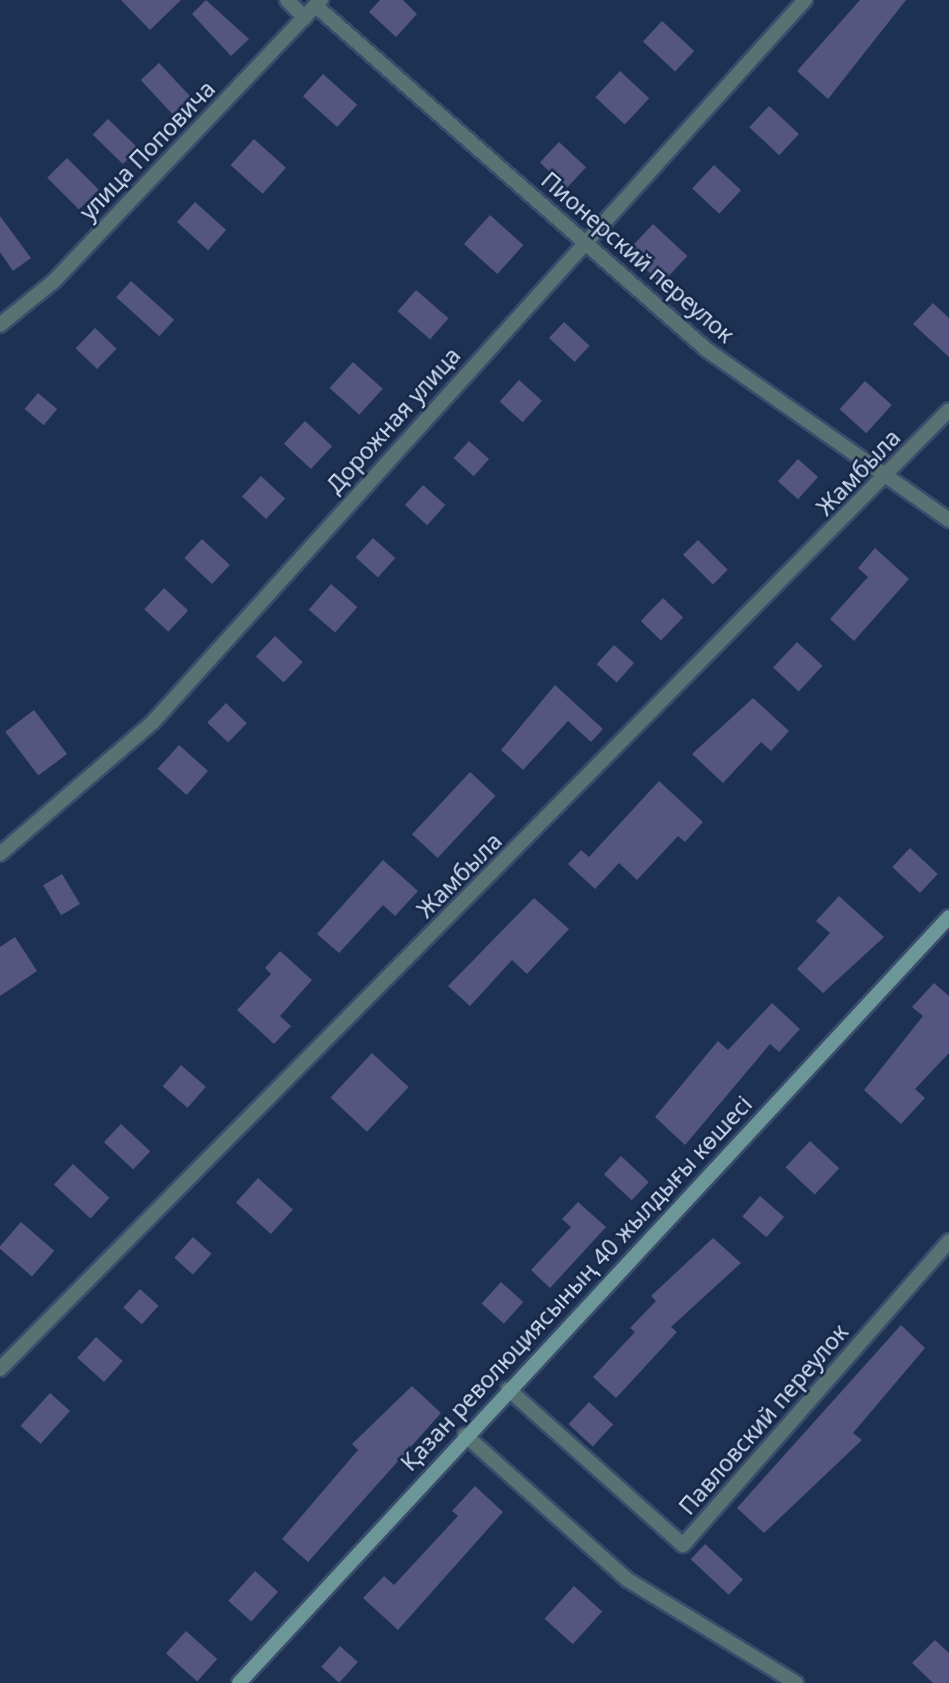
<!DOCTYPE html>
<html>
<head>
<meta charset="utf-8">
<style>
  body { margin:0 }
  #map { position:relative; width:949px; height:1683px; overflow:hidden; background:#1d3153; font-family:"Noto Sans",sans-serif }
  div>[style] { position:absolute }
  .building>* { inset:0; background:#545680; transform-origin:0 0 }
  .roads { filter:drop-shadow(2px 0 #394c6c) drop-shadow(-2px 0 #394c6c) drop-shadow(0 2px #394c6c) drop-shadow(0 -2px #394c6c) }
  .street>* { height:14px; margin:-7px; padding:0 7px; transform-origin:7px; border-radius:7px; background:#587274 }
  .secondary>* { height:14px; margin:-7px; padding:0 7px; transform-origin:7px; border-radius:7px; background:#6d9698 }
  span { translate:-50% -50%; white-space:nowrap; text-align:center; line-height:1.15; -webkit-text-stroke:5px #142748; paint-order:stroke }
  .street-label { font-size:23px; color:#cedbf0 }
</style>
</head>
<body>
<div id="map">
  <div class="building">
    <div style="clip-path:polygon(121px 0,181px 0,150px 30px)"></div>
    <div style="clip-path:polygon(206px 0,249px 39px,231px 56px,192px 14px)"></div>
    <div style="clip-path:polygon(380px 0,403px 0,417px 14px,396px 37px,369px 12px)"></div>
    <div style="clip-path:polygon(860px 0,906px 0,828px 99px,797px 71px)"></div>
    <div style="left:662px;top:21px;width:44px;height:28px;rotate:43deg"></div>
    <div style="left:159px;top:63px;width:47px;height:25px;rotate:47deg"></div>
    <div style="left:620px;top:71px;width:40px;height:36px;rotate:43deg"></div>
    <div style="left:323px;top:74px;width:46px;height:30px;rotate:42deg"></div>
    <div style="left:769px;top:106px;width:41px;height:29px;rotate:43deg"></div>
    <div style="left:108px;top:119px;width:42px;height:22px;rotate:44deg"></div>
    <div style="left:254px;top:139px;width:43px;height:35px;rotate:42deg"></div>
    <div style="left:559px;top:142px;width:37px;height:28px;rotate:43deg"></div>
    <div style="left:67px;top:158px;width:45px;height:28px;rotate:45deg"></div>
    <div style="left:714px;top:165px;width:37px;height:32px;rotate:43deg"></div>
    <div style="left:195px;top:202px;width:42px;height:27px;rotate:42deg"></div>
    <div style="left:490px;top:215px;width:45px;height:39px;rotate:42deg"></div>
    <div style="clip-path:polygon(0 216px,31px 258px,13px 271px,0 252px)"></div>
    <div style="left:653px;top:224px;width:47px;height:38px;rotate:43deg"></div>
    <div style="left:131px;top:281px;width:58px;height:22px;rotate:42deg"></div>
    <div style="left:416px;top:290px;width:43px;height:28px;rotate:41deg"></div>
    <div style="clip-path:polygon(933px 303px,949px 318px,949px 357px,913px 324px)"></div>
    <div style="left:564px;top:322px;width:35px;height:22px;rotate:43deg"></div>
    <div style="left:95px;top:328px;width:30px;height:28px;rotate:44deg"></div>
    <div style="left:353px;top:362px;width:40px;height:35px;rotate:42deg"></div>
    <div style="left:519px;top:380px;width:31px;height:29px;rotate:42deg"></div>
    <div style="left:865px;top:381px;width:36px;height:38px;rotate:42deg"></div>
    <div style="left:38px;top:393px;width:25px;height:21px;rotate:40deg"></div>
    <div style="left:305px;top:421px;width:37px;height:31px;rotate:43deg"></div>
    <div style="left:469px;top:441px;width:27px;height:23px;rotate:42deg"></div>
    <div style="left:798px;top:459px;width:27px;height:30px;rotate:42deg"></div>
    <div style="left:261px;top:476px;width:33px;height:28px;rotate:43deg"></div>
    <div style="left:423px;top:485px;width:30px;height:27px;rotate:42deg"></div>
    <div style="left:373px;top:538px;width:30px;height:26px;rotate:42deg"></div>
    <div style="left:202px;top:539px;width:38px;height:26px;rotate:43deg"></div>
    <div style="left:698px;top:540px;width:42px;height:21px;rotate:45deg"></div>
    <div style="clip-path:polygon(875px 548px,909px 579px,854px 641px,830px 619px,868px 577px,858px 568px)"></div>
    <div style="left:331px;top:584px;width:35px;height:34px;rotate:41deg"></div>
    <div style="left:164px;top:588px;width:33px;height:29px;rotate:43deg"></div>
    <div style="left:663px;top:598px;width:28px;height:32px;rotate:44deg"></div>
    <div style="left:275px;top:636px;width:38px;height:28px;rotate:43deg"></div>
    <div style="left:797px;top:642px;width:35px;height:35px;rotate:43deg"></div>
    <div style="left:614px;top:645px;width:27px;height:26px;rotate:42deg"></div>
    <div style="clip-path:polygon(555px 685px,603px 729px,591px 742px,568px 721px,523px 770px,501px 750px)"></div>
    <div style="clip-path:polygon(753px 698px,789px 731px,771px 751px,761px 742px,723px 783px,692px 754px)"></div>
    <div style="left:226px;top:703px;width:29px;height:27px;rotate:44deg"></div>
    <div style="left:34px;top:710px;width:55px;height:36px;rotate:53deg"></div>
    <div style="left:179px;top:745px;width:39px;height:32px;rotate:42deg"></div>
    <div style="left:470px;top:772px;width:35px;height:85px;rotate:43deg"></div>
    <div style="clip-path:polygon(659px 781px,703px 822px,685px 842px,678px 836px,637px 880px,619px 863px,595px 889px,568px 864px,581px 850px,589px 857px)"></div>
    <div style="left:910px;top:848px;width:38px;height:26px;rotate:43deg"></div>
    <div style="clip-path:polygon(383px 860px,418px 891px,395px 916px,383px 905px,339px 953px,317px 934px)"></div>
    <div style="left:62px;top:874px;width:35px;height:22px;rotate:59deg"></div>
    <div style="clip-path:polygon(839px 896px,884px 937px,823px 993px,797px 969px,830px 933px,816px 921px)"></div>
    <div style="clip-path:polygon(534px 898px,569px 929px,527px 974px,512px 960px,470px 1006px,448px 986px)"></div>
    <div style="clip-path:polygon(15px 937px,37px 971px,0 996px,0 947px)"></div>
    <div style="clip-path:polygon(280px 951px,312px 980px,280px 1016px,291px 1026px,274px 1044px,237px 1010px,271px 974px,265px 968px)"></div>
    <div style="clip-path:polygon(934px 983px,949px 996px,949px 1053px,915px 1089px,925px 1098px,901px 1124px,864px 1090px,923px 1016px,912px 1007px)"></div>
    <div style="clip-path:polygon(772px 1003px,800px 1029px,779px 1052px,770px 1044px,685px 1145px,655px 1117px,718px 1041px,728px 1050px)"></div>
    <div style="left:372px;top:1053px;width:50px;height:61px;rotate:43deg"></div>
    <div style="left:181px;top:1065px;width:33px;height:28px;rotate:41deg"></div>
    <div style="left:121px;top:1124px;width:40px;height:25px;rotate:43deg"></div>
    <div style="left:810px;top:1141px;width:40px;height:36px;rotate:43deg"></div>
    <div style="left:621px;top:1156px;width:38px;height:25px;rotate:43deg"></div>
    <div style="left:73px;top:1164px;width:50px;height:28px;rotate:43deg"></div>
    <div style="left:258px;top:1178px;width:47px;height:33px;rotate:42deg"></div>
    <div style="left:760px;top:1196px;width:32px;height:27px;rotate:41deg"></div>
    <div style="clip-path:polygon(578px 1202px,606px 1227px,550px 1288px,531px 1270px,571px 1227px,562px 1219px)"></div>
    <div style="left:21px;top:1222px;width:44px;height:34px;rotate:41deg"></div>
    <div style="left:193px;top:1237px;width:25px;height:28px;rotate:42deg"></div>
    <div style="clip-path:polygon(713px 1238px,741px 1263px,671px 1327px,677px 1332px,616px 1398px,593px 1377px,635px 1332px,630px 1328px,656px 1301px,651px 1296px)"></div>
    <div style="left:501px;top:1282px;width:30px;height:29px;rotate:42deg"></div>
    <div style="left:140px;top:1289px;width:25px;height:25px;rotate:42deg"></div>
    <div style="clip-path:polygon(901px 1325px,925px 1348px,853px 1433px,862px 1440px,764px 1533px,737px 1508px)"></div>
    <div style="left:96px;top:1337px;width:36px;height:28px;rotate:42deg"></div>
    <div style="clip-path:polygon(412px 1386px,441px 1413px,308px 1562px,282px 1539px,358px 1450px,352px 1444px)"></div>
    <div style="left:50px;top:1393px;width:27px;height:44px;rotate:42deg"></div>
    <div style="left:589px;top:1402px;width:33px;height:30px;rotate:43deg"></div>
    <div style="clip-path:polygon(475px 1486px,503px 1512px,398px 1630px,363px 1598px,384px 1576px,394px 1585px,458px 1516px,452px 1511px)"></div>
    <div style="left:705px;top:1544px;width:52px;height:21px;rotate:43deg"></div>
    <div style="left:255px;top:1571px;width:31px;height:40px;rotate:42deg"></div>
    <div style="left:574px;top:1586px;width:38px;height:44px;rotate:42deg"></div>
    <div style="left:186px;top:1631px;width:42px;height:30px;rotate:42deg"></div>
    <div style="clip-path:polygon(935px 1640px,949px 1653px,949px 1683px,933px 1683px,912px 1663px)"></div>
    <div style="left:340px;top:1646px;width:24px;height:28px;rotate:42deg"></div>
  </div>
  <div class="roads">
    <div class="street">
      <div style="left:287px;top:0;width:25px;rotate:45deg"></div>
      <div style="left:316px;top:6px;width:521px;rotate:41.34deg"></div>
      <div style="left:707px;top:350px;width:296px;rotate:35.1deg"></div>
      <div style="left:0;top:325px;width:70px;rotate:-39.2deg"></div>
      <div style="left:54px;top:281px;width:388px;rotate:-46.5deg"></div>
      <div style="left:0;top:854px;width:202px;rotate:-40.8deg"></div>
      <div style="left:153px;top:722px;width:973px;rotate:-47.92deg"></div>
      <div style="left:0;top:1369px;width:1349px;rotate:-45.3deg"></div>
      <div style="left:508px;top:1389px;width:234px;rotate:41.7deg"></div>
      <div style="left:683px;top:1545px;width:404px;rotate:-48.8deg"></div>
      <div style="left:465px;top:1435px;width:218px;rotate:41.7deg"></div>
      <div style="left:628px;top:1580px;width:197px;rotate:31.5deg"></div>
    </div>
    <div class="secondary">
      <div style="left:239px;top:1683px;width:1044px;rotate:-47.17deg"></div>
    </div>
  </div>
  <div class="street-label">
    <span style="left:147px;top:150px;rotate:-46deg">улица Поповича</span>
    <span style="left:638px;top:257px;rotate:41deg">Пионерский переулок</span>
    <span style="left:393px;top:420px;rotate:-48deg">Дорожная улица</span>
    <span style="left:858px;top:472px;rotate:-46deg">Жамбыла</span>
    <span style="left:459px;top:875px;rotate:-45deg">Жамбыла</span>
    <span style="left:576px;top:1283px;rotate:-47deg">Қазан революциясының 40 жылдығы көшесі</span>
    <span style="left:763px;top:1419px;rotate:-49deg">Павловский переулок</span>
  </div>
</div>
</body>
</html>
